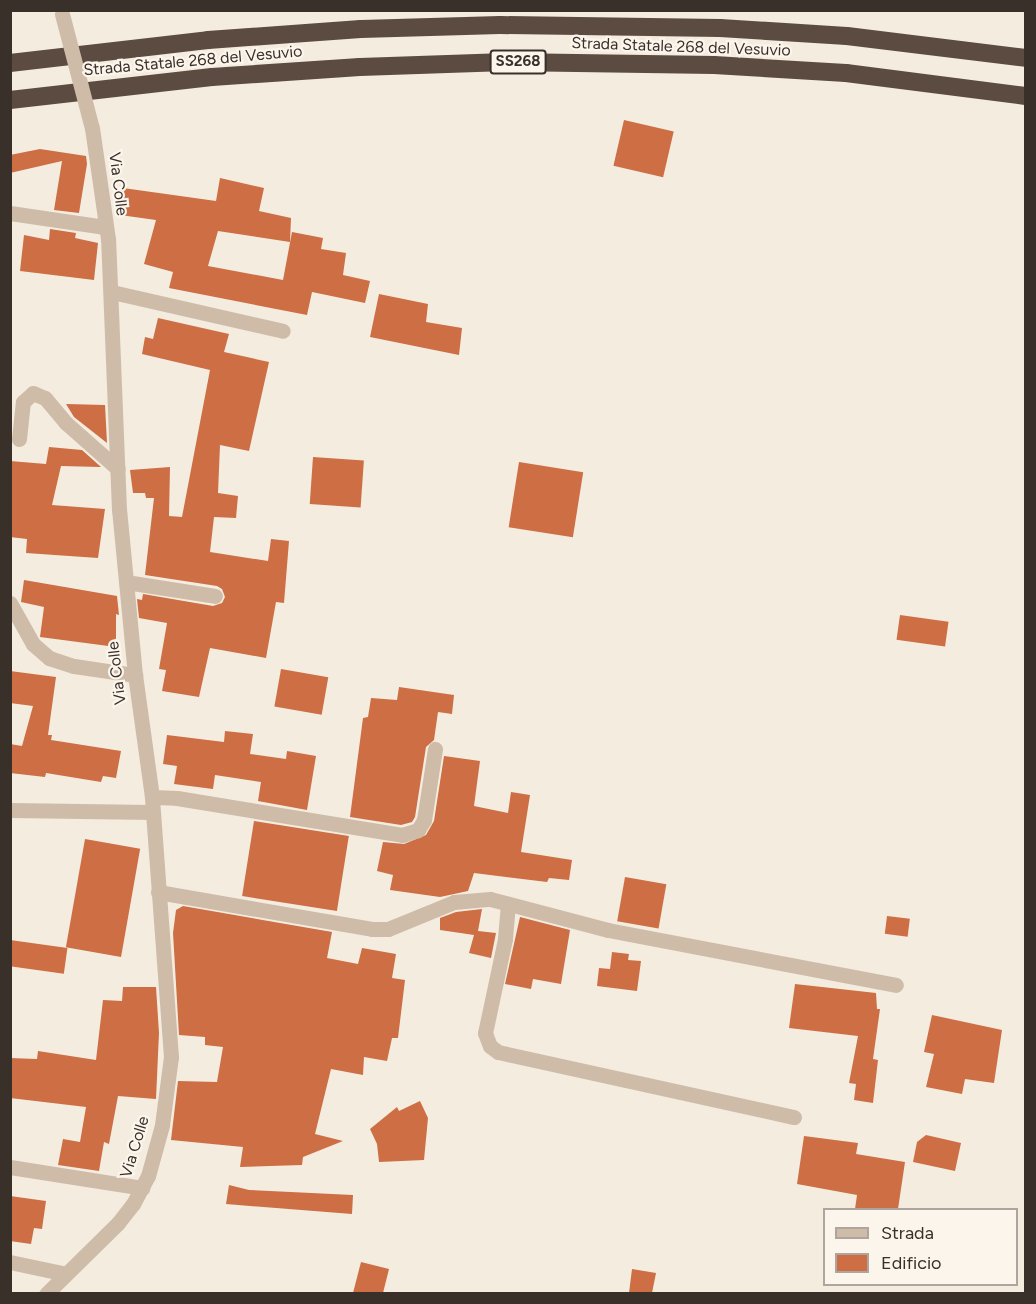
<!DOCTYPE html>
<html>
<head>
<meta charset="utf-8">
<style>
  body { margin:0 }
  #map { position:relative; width:1036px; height:1304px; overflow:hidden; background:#f4ecdf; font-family:Figtree,sans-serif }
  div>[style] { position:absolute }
  .building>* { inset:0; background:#cd6e44; transform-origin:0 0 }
  .minor>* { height:15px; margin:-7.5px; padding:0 7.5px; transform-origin:7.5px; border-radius:7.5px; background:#cebca9 }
  .highway>* { height:18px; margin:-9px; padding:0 9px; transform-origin:9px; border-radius:9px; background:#5c4b40 }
  .minor-bridge>* { height:15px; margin:-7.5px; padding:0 7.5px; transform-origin:7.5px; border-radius:7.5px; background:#cebca9 }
  span { translate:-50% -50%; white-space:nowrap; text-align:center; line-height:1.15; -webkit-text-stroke:4.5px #fbf5ec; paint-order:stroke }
  .shield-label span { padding:2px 4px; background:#fbf5ec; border:2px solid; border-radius:4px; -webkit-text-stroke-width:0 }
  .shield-label { font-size:15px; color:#3a302a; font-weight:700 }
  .street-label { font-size:16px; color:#3a302a }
  .frame { position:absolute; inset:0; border:12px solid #3a302a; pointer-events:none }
  .legend { position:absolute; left:823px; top:1208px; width:195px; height:78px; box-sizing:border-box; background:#fbf5ec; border:2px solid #aea69e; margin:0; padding:8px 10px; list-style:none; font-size:18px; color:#3a302a }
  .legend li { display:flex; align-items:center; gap:12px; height:30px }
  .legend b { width:30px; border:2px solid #aea69e }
</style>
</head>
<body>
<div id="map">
  <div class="building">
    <div style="left:624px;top:120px;width:51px;height:47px;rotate:13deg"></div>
    <div style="clip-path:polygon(40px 149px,86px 156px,87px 164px,79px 213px,54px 210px,62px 161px,10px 173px,10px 155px)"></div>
    <div style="clip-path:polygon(220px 178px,264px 188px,259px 211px,291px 218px,290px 242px,218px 231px,208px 266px,283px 280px,292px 232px,323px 238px,321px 249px,346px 253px,343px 275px,370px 281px,365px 303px,312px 292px,307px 315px,169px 288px,173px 272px,144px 264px,156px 220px,120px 215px,123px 188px,216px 201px)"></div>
    <div style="clip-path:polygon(50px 229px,76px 233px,75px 238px,98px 243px,94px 280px,20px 271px,24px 235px,49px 240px)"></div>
    <div style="clip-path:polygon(379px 294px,428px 304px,426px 322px,462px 328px,459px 355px,370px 337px)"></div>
    <div style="clip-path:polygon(158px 318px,229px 334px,224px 352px,269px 362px,249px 451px,220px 445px,218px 493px,238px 496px,236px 518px,214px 517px,210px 552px,268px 561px,271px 539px,289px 541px,284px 603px,276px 602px,266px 658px,210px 648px,199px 697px,162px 691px,166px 670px,159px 669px,167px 623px,139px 618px,137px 599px,142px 600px,143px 594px,213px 606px,222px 603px,225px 597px,222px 589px,217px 586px,145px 575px,154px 498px,146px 498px,145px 493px,133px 493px,130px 470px,170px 467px,169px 516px,182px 517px,210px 370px,142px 354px,145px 337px,153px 339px)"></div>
    <div style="clip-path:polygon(66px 404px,105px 405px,107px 443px,74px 417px)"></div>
    <div style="clip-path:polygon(49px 447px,82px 450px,101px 467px,61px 466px,52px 505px,105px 509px,98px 558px,26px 553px,27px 539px,10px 537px,10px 461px,46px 464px)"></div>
    <div style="left:313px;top:457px;width:51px;height:47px;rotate:4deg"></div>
    <div style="left:519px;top:462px;width:65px;height:66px;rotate:9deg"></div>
    <div style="clip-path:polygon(24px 580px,117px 596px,119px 615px,116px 614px,116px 647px,40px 637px,44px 607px,21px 602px)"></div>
    <div style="left:900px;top:615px;width:49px;height:25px;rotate:8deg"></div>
    <div style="left:281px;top:669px;width:48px;height:38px;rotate:10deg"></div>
    <div style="clip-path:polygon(10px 671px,56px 677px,48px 735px,52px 735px,51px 740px,121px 751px,116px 778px,103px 776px,101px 782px,46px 773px,45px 777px,10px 773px,10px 744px,22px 746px,33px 706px,10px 703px)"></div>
    <div style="clip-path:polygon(399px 687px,454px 695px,452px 714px,438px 712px,434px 740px,426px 747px,415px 817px,412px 822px,401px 825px,350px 817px,363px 718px,368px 717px,371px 698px,397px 700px)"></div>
    <div style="clip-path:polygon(225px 731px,253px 734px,250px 754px,286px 759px,287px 751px,316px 756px,307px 810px,258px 801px,261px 782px,215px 775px,213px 789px,174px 784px,177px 766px,163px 764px,167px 735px,224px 742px)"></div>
    <div style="clip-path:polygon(444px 756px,480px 761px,474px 806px,508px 813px,511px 792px,530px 795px,521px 852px,572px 860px,569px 880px,549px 878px,547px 882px,474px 873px,468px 891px,440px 897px,390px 890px,393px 875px,377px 871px,383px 842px,404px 844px,426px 835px,434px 821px)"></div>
    <div style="left:254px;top:821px;width:96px;height:76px;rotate:9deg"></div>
    <div style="left:85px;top:839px;width:56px;height:110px;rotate:10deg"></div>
    <div style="left:625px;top:877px;width:42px;height:45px;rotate:10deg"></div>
    <div style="clip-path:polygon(183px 906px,332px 932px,327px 958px,358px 964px,362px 948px,396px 954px,392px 978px,405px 980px,398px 1038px,392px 1038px,387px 1061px,364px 1057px,363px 1075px,331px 1069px,315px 1134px,343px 1141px,303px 1157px,302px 1165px,240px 1167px,243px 1147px,171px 1140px,178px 1081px,217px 1082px,223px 1047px,205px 1045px,205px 1037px,179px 1035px,173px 933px,176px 910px)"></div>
    <div style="clip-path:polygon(482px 909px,478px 931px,496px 933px,491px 958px,469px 953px,474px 935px,440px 930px,440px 918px,456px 912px)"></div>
    <div style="left:887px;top:916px;width:23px;height:18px;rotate:7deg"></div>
    <div style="clip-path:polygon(520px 917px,570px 930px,561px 984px,533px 979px,531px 989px,505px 984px)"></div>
    <div style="left:10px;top:940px;width:58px;height:26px;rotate:8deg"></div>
    <div style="clip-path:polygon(612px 952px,629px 954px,628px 960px,641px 961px,637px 991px,597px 986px,599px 968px,610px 969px)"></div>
    <div style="clip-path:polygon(795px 984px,876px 993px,877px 1009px,880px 1009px,873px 1059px,878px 1060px,873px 1103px,854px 1100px,856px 1084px,849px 1083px,858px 1036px,789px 1028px)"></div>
    <div style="clip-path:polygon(123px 987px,156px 987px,159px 1033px,156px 1099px,118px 1096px,109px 1144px,104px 1142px,99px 1171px,58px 1165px,63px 1139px,80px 1142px,86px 1107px,10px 1098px,10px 1058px,37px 1059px,38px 1051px,96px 1060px,103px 1000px,122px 1001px)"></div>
    <div style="clip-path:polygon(932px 1015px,1002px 1030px,994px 1083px,965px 1079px,962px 1094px,926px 1087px,934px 1054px,924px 1052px)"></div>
    <div style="clip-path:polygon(420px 1101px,428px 1118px,424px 1160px,379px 1162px,377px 1144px,370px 1129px,397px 1107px,399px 1111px)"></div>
    <div style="clip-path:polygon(926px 1135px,961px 1143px,955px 1171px,913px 1162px,917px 1142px)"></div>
    <div style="clip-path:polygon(804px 1136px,858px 1143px,856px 1154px,905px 1162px,898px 1209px,855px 1209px,857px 1195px,797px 1184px)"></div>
    <div style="clip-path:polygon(229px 1185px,249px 1190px,353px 1195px,352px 1214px,226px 1204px)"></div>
    <div style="clip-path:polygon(10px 1196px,46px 1201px,42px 1229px,34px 1228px,31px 1244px,10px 1241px)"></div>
    <div style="clip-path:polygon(361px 1262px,389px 1269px,383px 1293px,353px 1293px)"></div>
    <div style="clip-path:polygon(632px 1269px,656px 1273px,652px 1293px,629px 1293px)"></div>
  </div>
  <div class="minor">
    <div style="left:10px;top:213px;width:96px;rotate:8.4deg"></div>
    <div style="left:112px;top:292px;width:175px;rotate:12.8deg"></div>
    <div style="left:19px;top:439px;width:37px;rotate:-84deg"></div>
    <div style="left:23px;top:402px;width:13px;rotate:-42deg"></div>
    <div style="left:33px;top:393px;width:13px;rotate:23deg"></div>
    <div style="left:45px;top:398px;width:33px;rotate:50deg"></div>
    <div style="left:66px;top:423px;width:69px;rotate:41.5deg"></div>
    <div style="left:126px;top:582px;width:90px;rotate:8.9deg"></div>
    <div style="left:10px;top:603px;width:47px;rotate:60.7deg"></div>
    <div style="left:33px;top:644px;width:21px;rotate:41deg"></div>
    <div style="left:49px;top:658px;width:26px;rotate:18deg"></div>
    <div style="left:74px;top:666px;width:62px;rotate:8.4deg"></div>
    <div style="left:152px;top:797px;width:25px;rotate:2deg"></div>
    <div style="left:177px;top:798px;width:228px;rotate:9.3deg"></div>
    <div style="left:402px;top:835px;width:17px;rotate:-17deg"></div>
    <div style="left:418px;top:830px;width:12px;rotate:-59deg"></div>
    <div style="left:424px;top:820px;width:72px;rotate:-81.2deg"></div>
    <div style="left:10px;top:810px;width:142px;rotate:0.8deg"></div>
    <div style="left:158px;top:892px;width:217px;rotate:9.8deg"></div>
    <div style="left:372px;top:929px;width:16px"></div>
    <div style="left:388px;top:929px;width:71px;rotate:-22.2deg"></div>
    <div style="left:454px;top:902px;width:36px;rotate:-5deg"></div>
    <div style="left:490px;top:899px;width:122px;rotate:14.7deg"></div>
    <div style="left:608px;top:930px;width:293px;rotate:10.8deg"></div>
    <div style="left:508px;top:904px;width:35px;rotate:95deg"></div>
    <div style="left:505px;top:939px;width:96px;rotate:102deg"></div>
    <div style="left:485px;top:1033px;width:14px;rotate:69deg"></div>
    <div style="left:490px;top:1046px;width:10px;rotate:37deg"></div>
    <div style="left:498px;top:1052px;width:303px;rotate:12.4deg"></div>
    <div style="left:10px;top:1167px;width:134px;rotate:9deg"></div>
    <div style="left:10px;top:1262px;width:57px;rotate:12.1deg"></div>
    <div style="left:46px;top:1294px;width:101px;rotate:-44.6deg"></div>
    <div style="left:118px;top:1223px;width:24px;rotate:-52deg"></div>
    <div style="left:133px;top:1204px;width:32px;rotate:-62deg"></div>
    <div style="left:148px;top:1176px;width:53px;rotate:-74.6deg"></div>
    <div style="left:162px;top:1125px;width:69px;rotate:-82.5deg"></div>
    <div style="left:171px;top:1057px;width:261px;rotate:-94.2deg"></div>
    <div style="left:152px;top:797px;width:123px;rotate:-97.9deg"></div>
    <div style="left:135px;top:675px;width:166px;rotate:-95.5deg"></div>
    <div style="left:119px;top:510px;width:271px;rotate:-92.3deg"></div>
    <div style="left:108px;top:239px;width:112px;rotate:-98.2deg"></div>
  </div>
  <div class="highway">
    <div style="left:10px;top:63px;width:199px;rotate:-6.6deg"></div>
    <div style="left:208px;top:40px;width:153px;rotate:-4.1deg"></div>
    <div style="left:361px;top:29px;width:139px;rotate:-1.6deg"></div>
    <div style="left:500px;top:25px;width:220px;rotate:0.8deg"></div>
    <div style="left:720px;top:28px;width:127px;rotate:3.6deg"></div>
    <div style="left:847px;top:36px;width:180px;rotate:7deg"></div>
    <div style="left:10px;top:100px;width:203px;rotate:-6.5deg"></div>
    <div style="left:212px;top:77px;width:148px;rotate:-3.9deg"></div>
    <div style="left:360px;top:67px;width:146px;rotate:-2deg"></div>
    <div style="left:506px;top:62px;width:208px;rotate:0.8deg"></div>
    <div style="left:714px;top:65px;width:132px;rotate:3.5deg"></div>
    <div style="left:846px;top:73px;width:181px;rotate:7.3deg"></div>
  </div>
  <div class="minor-bridge">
    <div style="left:62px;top:14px;width:118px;rotate:75.3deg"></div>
  </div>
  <div class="shield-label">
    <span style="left:518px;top:62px">SS268</span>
  </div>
  <div class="street-label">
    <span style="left:681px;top:47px;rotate:2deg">Strada Statale 268 del Vesuvio</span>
    <span style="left:193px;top:61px;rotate:-5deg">Strada Statale 268 del Vesuvio</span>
    <span style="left:118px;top:184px;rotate:83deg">Via Colle</span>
    <span style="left:117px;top:673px;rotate:-97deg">Via Colle</span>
    <span style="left:135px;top:1147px;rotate:-73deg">Via Colle</span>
  </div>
  <div class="frame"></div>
  <ul class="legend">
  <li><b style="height:8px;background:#cebca9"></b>Strada</li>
  <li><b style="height:16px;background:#cd6e44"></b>Edificio</li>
  </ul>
</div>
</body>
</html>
